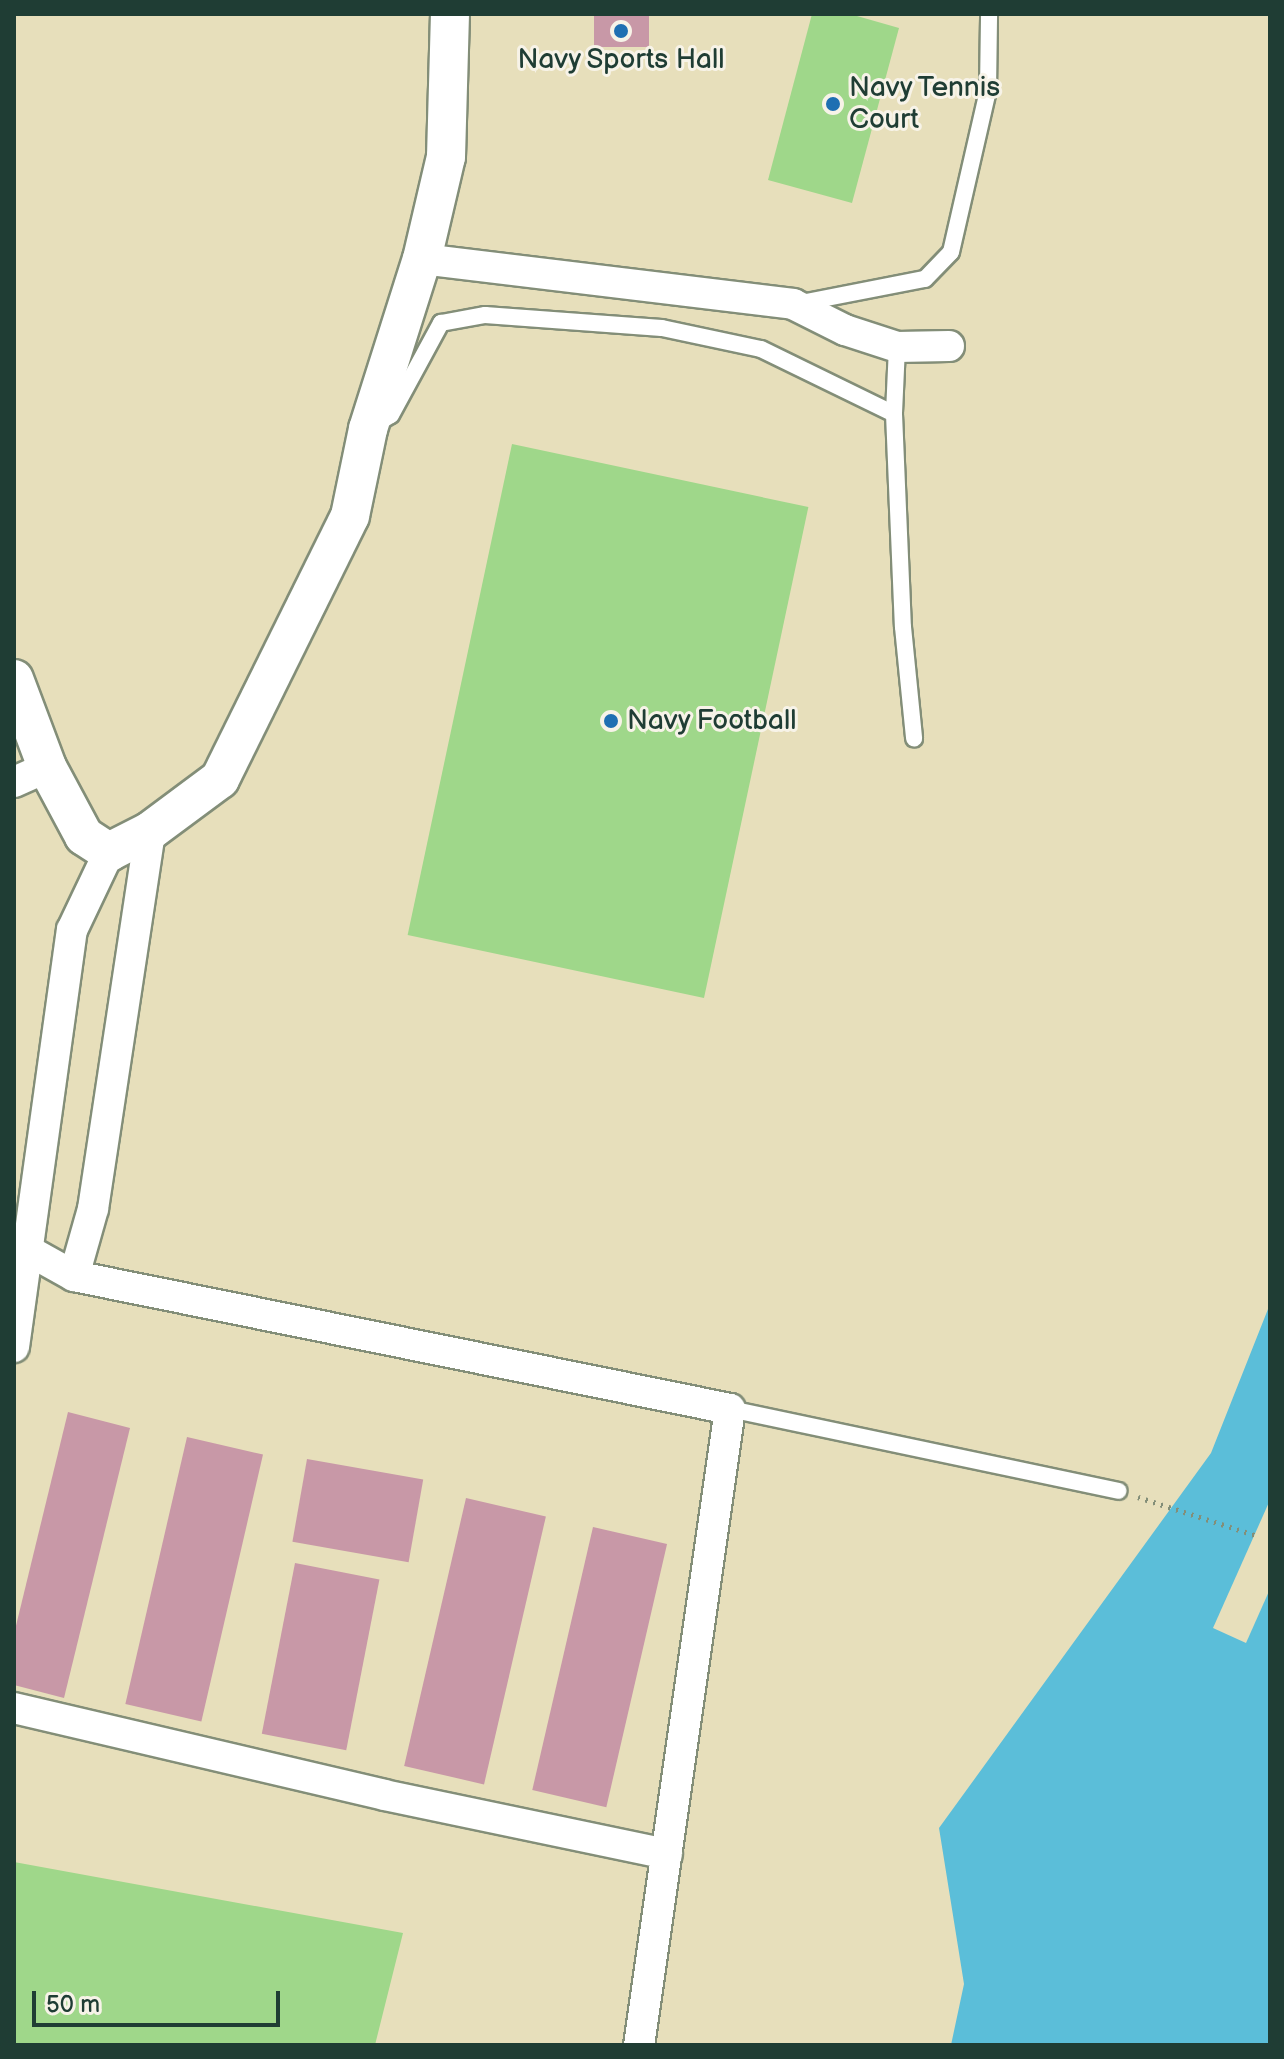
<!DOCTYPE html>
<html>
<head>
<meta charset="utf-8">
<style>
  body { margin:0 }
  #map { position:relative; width:1284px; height:2059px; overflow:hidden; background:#e7dfbb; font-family:"Balsamiq Sans",sans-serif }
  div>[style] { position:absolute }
  .green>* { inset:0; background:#9fd78a; transform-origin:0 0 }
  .water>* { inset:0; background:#5bbed9 }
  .pier>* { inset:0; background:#e7dfbb }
  .building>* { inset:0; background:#c898a7; transform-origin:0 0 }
  .path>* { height:5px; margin-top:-2.5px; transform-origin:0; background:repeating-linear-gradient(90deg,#838e78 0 2px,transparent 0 8px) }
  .roads { filter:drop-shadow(2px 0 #838e78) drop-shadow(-2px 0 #838e78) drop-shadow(0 2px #838e78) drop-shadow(0 -2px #838e78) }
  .service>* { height:16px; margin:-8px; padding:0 8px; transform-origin:8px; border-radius:8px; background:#fff }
  .minor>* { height:30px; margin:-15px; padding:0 15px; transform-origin:15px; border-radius:15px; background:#fff }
  .tertiary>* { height:38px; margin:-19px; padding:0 19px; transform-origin:19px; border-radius:19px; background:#fff }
  .dots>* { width:22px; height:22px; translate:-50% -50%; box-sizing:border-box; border:4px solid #f7f3e8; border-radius:50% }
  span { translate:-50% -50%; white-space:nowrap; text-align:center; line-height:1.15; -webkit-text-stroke:6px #f7f3e8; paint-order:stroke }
  .poi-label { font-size:28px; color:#1f3d34 }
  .left { translate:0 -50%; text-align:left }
  .frame { position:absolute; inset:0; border:16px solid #1f3d34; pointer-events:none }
  .scale { position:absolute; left:32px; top:1991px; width:248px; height:36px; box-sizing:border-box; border:4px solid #1f3d34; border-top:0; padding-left:10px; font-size:24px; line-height:28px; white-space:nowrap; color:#1f3d34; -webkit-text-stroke:6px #f7f3e8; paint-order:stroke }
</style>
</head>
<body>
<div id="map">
  <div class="green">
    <div style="clip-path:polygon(812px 14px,850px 14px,899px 28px,852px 203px,768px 180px)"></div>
    <div style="left:512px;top:444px;width:303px;height:502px;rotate:12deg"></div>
    <div style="clip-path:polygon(14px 1862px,403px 1933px,375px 2045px,14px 2045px)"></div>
  </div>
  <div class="water">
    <div style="clip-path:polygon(1270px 1304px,1270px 2045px,951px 2045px,964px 1984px,939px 1828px,1211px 1453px)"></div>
  </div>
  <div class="pier">
    <div style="clip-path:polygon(1270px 1500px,1270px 1589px,1246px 1643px,1213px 1628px)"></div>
  </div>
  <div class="building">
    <div style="left:594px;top:14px;width:55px;height:33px"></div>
    <div style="clip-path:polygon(68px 1412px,130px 1428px,64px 1698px,14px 1685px,14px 1634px)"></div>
    <div style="left:187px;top:1437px;width:78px;height:274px;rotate:13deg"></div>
    <div style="left:307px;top:1459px;width:118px;height:84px;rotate:10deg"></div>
    <div style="left:466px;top:1498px;width:82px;height:275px;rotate:13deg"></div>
    <div style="left:593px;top:1527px;width:76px;height:270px;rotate:13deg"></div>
    <div style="left:295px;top:1563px;width:86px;height:174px;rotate:11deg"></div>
  </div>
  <div class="path">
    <div style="left:1138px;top:1497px;width:123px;rotate:18deg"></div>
  </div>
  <div class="roads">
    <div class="service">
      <div style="left:801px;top:303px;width:126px;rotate:-11deg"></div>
      <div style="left:925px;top:279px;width:37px;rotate:-46deg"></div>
      <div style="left:951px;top:252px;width:166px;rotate:-77.1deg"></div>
      <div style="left:988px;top:90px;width:76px;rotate:-89.2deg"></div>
      <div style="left:897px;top:347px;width:67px;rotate:92.6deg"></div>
      <div style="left:894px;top:414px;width:213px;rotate:87.6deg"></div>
      <div style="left:903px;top:627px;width:112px;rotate:84.3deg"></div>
      <div style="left:376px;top:424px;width:17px;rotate:-31deg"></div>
      <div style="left:391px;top:415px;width:105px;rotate:-61.5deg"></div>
      <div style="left:441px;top:323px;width:45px;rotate:-10.3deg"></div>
      <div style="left:485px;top:315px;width:177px;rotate:4.2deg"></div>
      <div style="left:662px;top:328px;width:101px;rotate:12deg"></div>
      <div style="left:761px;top:349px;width:148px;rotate:26deg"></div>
      <div style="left:730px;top:1409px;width:397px;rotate:11.9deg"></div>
    </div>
    <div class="minor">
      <div style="left:422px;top:259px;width:374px;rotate:6.9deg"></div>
      <div style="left:793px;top:304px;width:58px;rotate:26.6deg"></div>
      <div style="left:845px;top:330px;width:55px;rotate:18.1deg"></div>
      <div style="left:897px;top:347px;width:52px;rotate:-1.1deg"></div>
      <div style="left:14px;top:782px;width:36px;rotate:-24deg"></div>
      <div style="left:29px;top:1251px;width:51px;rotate:29.1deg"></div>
      <div style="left:74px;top:1276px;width:669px;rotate:11.46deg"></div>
      <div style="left:730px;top:1409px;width:642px;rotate:98.14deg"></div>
      <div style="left:74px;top:1276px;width:70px;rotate:-74.2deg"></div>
      <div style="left:93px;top:1209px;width:382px;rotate:-81.4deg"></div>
      <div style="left:14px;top:1347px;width:421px;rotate:-82.1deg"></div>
      <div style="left:72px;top:930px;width:86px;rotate:-64.6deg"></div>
      <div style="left:14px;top:1708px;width:380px;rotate:13.2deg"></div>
      <div style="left:384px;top:1795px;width:289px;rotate:11.8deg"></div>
    </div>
    <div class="tertiary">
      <div style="left:14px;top:679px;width:94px;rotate:69.4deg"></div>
      <div style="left:47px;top:767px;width:78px;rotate:61.8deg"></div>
      <div style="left:84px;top:836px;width:30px;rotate:33deg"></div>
      <div style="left:109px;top:852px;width:46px;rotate:-27.1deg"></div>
      <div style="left:150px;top:831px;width:87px;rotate:-36.6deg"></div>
      <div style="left:220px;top:779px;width:293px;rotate:-63.7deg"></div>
      <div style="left:350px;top:516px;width:89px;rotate:-78.3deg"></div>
      <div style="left:368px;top:429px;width:178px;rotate:-72.4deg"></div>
      <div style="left:422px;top:259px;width:105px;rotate:-76.8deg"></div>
      <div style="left:446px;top:157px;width:143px;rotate:-88.4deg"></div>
    </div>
  </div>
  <div class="dots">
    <div style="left:621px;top:31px;background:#1f6fb2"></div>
    <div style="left:833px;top:104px;background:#1f6fb2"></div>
    <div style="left:611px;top:721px;background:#1f6fb2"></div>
  </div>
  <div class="poi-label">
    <span style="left:621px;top:60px">Navy Sports Hall</span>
    <span class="left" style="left:849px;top:104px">Navy Tennis<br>Court</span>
    <span class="left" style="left:627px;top:721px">Navy Football</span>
  </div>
  <div class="frame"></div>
  <div class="scale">50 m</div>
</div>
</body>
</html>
